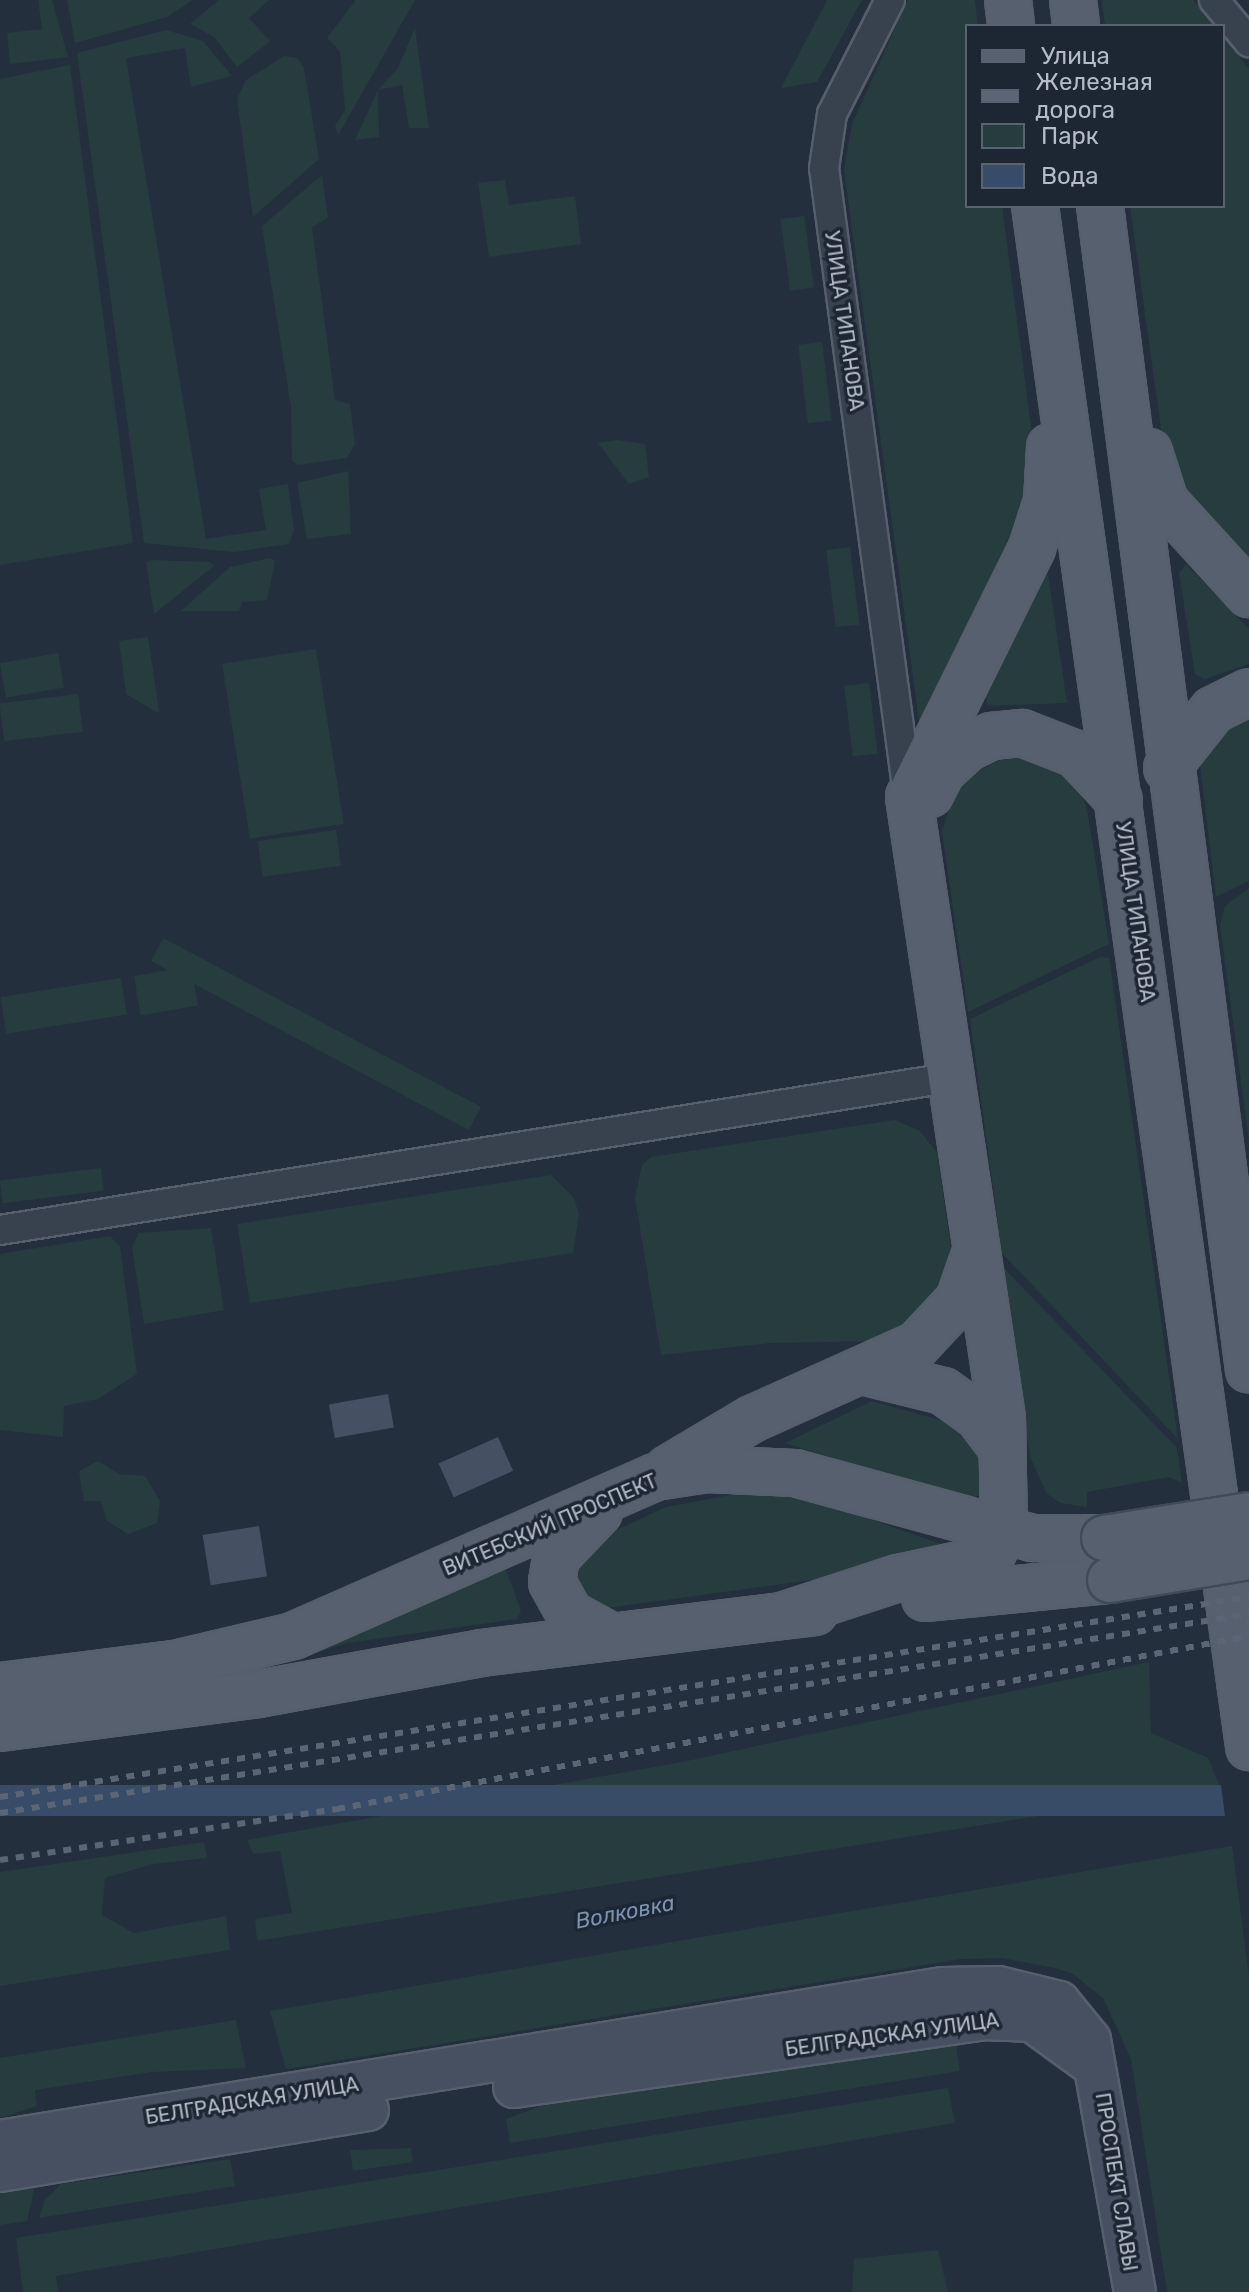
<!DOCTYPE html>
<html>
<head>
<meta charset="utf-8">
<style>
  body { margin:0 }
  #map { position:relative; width:1249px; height:2292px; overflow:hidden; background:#242f3e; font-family:Rubik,sans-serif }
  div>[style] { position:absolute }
  .green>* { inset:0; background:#263c3f; transform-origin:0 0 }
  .water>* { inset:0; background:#394c67; transform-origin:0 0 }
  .pier>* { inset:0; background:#242f3e; transform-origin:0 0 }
  .building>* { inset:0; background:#455162; transform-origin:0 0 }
  .roads { filter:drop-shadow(2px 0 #565f6c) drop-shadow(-2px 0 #565f6c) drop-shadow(0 2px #565f6c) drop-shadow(0 -2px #565f6c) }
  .street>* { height:28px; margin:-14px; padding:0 14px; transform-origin:14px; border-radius:14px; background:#38414e }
  .secondary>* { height:40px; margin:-20px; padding:0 20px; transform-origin:20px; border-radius:20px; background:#465061 }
  .primary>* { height:44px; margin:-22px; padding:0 22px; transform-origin:22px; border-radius:22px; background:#56606e }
  .rail>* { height:6px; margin-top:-3px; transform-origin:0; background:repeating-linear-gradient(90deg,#5a6575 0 8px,transparent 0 16px) }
  .bridges { filter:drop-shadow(2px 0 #414a57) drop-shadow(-2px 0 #414a57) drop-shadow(0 2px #414a57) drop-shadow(0 -2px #414a57) }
  .primary-bridge>* { height:44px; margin:-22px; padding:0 22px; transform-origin:22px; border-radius:22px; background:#56606e }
  span { translate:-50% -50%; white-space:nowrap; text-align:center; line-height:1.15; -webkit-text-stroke:7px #1d2633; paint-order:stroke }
  .street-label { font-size:20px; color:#b4bcc9 }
  .water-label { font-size:22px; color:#7c92b1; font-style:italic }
  .legend { position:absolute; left:965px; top:24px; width:260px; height:184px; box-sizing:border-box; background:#1d2633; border:2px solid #59626f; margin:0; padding:10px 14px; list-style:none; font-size:24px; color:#b4bcc9 }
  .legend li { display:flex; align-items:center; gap:16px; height:40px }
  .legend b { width:40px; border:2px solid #59626f }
</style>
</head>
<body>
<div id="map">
  <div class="green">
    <div style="clip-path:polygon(38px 0,52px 0,68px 57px,10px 64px,7px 33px,42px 29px)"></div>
    <div style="clip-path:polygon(67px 0,193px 0,167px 17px,75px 43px)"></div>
    <div style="clip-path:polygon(219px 0,269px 0,249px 18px,270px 41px,237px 67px,214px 37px,190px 24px)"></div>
    <div style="clip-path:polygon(356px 0,415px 0,338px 135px,335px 126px,345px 110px,340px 51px,327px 38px)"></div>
    <div style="clip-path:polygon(827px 0,862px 0,817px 82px,781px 88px)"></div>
    <div style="clip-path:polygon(908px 0,975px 0,978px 26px,967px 26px,967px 206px,1002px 206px,1033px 442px,1029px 505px,920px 728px,844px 170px,852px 124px)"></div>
    <div style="clip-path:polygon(1102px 0,1193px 0,1214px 26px,1105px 26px)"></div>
    <div style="clip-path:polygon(415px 28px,429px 128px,409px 128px,402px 85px,378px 90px,379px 137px,355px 140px,378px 90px,398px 68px)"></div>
    <div style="clip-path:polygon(166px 30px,203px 41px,232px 76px,191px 87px,185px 48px,126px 58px,206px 539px,266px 530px,259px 489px,288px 484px,294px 530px,289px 544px,234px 552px,144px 543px,77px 53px)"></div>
    <div style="clip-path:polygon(1223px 37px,1249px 69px,1249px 573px,1187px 501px,1164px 450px,1130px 206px,1223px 206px)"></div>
    <div style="clip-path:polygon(284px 56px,298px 58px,304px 68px,319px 159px,253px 217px,237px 99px,246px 80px)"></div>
    <div style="clip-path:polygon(70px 65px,133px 543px,0 565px,0 79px)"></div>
    <div style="clip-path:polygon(322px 175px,328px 218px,312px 227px,335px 400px,350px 404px,355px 444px,347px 458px,298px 465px,292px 461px,291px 407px,262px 226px)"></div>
    <div style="clip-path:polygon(505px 180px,509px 205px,575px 196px,581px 244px,489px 257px,478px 183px)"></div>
    <div style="left:804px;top:216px;width:72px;height:24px;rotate:82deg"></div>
    <div style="left:822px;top:342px;width:79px;height:24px;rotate:83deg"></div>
    <div style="clip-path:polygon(617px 440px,645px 444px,649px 477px,629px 484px,598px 443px)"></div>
    <div style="clip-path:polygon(348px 471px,351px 534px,307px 539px,297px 483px)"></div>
    <div style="left:850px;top:547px;width:78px;height:24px;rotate:83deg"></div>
    <div style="clip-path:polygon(270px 558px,275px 561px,267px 600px,242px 602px,239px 611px,181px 611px,230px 567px)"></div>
    <div style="clip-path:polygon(152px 560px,210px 562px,214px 566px,154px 614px,146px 562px)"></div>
    <div style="clip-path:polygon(1186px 564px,1249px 629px,1249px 664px,1205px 679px,1195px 674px,1179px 573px)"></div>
    <div style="clip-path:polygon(1048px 574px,1067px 703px,987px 706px,985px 693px,1038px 577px)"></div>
    <div style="clip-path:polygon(148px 637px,159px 710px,158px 713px,126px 694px,119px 641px)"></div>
    <div style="left:316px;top:649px;width:177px;height:95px;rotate:81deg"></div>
    <div style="left:58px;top:653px;width:35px;height:59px;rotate:80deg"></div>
    <div style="left:869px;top:683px;width:71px;height:25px;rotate:83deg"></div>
    <div style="left:78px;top:694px;width:38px;height:79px;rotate:83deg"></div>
    <div style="clip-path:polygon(1249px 711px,1249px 881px,1216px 897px,1200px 765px,1220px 729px)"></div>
    <div style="clip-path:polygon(1017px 752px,1035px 755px,1075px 779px,1087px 809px,1109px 944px,968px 1012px,942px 831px,955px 792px,970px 775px)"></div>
    <div style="left:336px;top:830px;width:36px;height:79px;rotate:82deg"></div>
    <div style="clip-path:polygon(1249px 888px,1249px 1141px,1220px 925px,1225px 906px)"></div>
    <div style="clip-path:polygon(1100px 957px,1109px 958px,1178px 1439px,1002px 1253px,970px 1019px)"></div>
    <div style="left:191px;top:966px;width:40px;height:58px;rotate:80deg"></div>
    <div style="left:121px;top:978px;width:37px;height:122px;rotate:81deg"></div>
    <div style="left:481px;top:1107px;width:26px;height:360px;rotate:118deg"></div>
    <div style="clip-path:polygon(895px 1120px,920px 1131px,937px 1153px,953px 1263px,936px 1307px,881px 1341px,770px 1343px,661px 1355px,635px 1198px,642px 1165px,651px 1157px)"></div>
    <div style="left:101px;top:1168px;width:23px;height:102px;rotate:83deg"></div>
    <div style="clip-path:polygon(551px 1175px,574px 1198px,579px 1214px,573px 1253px,250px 1303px,237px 1224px)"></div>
    <div style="clip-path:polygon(211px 1228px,224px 1310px,144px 1324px,132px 1248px,138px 1233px)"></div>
    <div style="clip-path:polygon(110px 1236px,120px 1247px,137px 1374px,98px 1399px,64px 1406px,63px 1437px,0 1430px,0 1254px)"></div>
    <div style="clip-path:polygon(1003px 1267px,1177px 1448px,1182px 1483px,1169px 1477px,1087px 1492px,1087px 1507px,1061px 1503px,1047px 1494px,1030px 1457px)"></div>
    <div style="clip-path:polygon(872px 1401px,958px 1425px,980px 1452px,980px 1495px,966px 1500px,785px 1443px)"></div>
    <div style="clip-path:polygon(98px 1461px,119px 1474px,145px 1476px,160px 1501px,157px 1523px,128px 1534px,107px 1521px,101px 1501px,84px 1501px,79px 1471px)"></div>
    <div style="clip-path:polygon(741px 1493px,815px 1500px,964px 1552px,958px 1560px,600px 1609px,562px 1587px,589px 1543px,666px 1507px)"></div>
    <div style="clip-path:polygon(505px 1567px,521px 1611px,517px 1619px,347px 1643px,297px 1658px)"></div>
    <div style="clip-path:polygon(1149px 1662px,1151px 1733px,1208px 1758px,1220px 1787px,257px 1941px,255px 1919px,292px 1913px,280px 1851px,253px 1854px,247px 1840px,682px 1762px)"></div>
    <div style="clip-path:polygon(204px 1842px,207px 1858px,153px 1864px,105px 1878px,102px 1915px,134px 1933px,226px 1916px,230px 1950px,0 1986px,0 1872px)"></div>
    <div style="clip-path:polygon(1232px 1846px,1249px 1976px,1249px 2292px,1167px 2292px,1131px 2059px,1103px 1998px,1073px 1974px,1055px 1968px,1002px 1958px,961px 1959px,286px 2069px,270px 2011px)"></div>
    <div style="clip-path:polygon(236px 2020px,246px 2068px,152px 2072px,35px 2090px,37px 2106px,0 2118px,0 2058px)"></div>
    <div style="clip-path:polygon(954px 2032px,960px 2071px,510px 2143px,506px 2119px,565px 2097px)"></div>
    <div style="clip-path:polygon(948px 2088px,955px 2123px,56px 2276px,58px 2292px,23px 2292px,16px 2238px)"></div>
    <div style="clip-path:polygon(411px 2148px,413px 2162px,353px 2171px,350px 2150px)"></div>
    <div style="clip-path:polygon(230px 2159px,235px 2186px,39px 2218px,45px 2200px,61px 2184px)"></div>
    <div style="clip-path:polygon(35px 2185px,27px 2221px,0 2225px,0 2191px)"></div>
    <div style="clip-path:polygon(938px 2250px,948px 2292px,852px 2292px,854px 2259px)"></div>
  </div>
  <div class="water">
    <div style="left:1249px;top:1785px;width:31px;height:1269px;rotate:90deg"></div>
  </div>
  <div class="pier">
    <div style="clip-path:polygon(1249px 1781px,1249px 1820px,1226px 1824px,1221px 1785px)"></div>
    <div style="left:255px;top:1962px;width:37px;height:18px;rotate:81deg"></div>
  </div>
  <div class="building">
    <div style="left:388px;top:1394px;width:34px;height:60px;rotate:80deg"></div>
    <div style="left:498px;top:1437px;width:37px;height:65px;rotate:66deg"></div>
    <div style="left:259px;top:1526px;width:51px;height:57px;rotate:81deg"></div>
  </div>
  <div class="roads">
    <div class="street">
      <div style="left:890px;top:0;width:128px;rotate:117deg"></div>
      <div style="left:832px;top:114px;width:55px;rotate:98.4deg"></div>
      <div style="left:824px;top:168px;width:632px;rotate:82.36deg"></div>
      <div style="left:1214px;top:0;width:55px;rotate:50.2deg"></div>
      <div style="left:0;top:1230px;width:960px;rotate:-9.11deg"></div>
    </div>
    <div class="secondary">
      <div style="left:514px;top:2087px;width:475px;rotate:-8.2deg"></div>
      <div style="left:984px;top:2019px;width:48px;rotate:2.4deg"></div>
      <div style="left:1032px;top:2021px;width:68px;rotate:36deg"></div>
      <div style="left:0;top:2141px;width:955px;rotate:-9.22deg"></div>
      <div style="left:943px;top:1988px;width:55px;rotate:-1deg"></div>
      <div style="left:998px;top:1987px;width:63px;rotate:13.8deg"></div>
      <div style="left:1059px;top:2002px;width:49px;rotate:50.8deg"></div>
      <div style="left:1090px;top:2040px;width:256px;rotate:79.9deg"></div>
      <div style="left:0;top:2171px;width:373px;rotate:-9.4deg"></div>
    </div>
    <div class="primary">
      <div style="left:1008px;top:0;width:26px;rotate:83deg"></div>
      <div style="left:1073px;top:0;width:26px;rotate:83deg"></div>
      <div style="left:1035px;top:206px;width:1556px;rotate:82.09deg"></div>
      <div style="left:1100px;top:206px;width:1173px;rotate:82.71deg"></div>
      <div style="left:1149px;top:452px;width:52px;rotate:72.3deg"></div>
      <div style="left:1165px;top:502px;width:125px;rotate:47.6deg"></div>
      <div style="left:1167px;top:768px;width:74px;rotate:-51.6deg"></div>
      <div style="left:1213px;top:710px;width:40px;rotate:-26.6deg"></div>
      <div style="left:930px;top:794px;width:25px;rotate:-63deg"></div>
      <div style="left:941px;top:772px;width:35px;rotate:-43deg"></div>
      <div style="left:967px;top:748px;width:28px;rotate:-26deg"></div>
      <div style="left:992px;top:736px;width:30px;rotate:-6deg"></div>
      <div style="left:1022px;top:733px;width:58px;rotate:21.3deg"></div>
      <div style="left:1076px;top:754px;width:63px;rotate:46.9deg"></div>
      <div style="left:861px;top:1371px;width:84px;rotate:13.7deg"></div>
      <div style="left:943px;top:1391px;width:43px;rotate:35.5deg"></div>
      <div style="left:978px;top:1416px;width:35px;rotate:53deg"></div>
      <div style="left:668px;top:1469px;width:98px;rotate:-30.8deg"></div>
      <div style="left:752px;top:1419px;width:181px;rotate:-24.2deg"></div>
      <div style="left:917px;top:1345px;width:62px;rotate:-47deg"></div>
      <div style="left:959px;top:1300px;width:46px;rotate:-70.8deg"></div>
      <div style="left:599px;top:1512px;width:62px;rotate:133.7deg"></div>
      <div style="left:556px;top:1557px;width:25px;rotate:99deg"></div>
      <div style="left:552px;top:1582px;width:37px;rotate:61deg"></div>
      <div style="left:570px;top:1614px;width:48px;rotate:28.7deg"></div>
      <div style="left:925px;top:1598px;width:186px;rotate:-5.6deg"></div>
      <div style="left:785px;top:1615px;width:119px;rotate:-18.1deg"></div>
      <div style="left:898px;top:1578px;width:83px;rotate:-11.9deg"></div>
      <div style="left:979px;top:1561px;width:17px;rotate:-33deg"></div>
      <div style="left:993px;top:1552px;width:24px;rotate:-62deg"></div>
      <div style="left:1004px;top:1531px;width:113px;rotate:-91deg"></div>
      <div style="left:1002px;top:1418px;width:628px;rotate:-98.52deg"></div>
      <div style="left:909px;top:797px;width:278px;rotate:-63.7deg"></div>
      <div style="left:1032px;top:548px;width:49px;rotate:-72.3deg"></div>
      <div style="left:1047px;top:501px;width:54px;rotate:-86.8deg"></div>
      <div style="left:0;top:1686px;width:176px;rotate:-7.2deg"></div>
      <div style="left:175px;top:1664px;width:121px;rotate:-13.3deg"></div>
      <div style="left:293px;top:1636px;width:395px;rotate:-23.7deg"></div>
      <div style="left:655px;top:1477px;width:53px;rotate:-8.7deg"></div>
      <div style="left:707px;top:1469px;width:88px;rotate:2.6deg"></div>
      <div style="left:795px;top:1473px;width:247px;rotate:15.3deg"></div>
      <div style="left:1033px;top:1538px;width:71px"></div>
      <div style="left:0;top:1728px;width:260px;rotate:-7.5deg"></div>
      <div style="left:258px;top:1694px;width:227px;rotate:-10.4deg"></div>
      <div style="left:481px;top:1653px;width:336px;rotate:-7deg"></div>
    </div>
  </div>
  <div class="rail">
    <div style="left:0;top:1797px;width:1265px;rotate:-9.1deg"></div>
    <div style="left:0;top:1813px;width:1265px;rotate:-9.05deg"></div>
    <div style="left:0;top:1860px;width:341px;rotate:-8.6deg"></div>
    <div style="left:337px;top:1809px;width:928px;rotate:-10.74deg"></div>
  </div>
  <div class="bridges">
    <div class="primary-bridge">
      <div style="left:1104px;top:1538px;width:147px;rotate:-9deg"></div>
      <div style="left:1110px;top:1580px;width:141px;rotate:-9.4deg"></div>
    </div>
  </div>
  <div class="street-label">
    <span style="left:844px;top:321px;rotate:82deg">УЛИЦА ТИПАНОВА</span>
    <span style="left:1135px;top:912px;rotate:82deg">УЛИЦА ТИПАНОВА</span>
    <span style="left:550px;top:1525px;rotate:-23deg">ВИТЕБСКИЙ ПРОСПЕКТ</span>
    <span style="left:892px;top:2035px;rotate:-8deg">БЕЛГРАДСКАЯ УЛИЦА</span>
    <span style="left:252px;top:2101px;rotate:-9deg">БЕЛГРАДСКАЯ УЛИЦА</span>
    <span style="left:1116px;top:2182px;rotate:81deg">ПРОСПЕКТ СЛАВЫ</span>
  </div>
  <div class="water-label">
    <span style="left:625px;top:1912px;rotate:-11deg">Волковка</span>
  </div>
  <ul class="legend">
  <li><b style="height:10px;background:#56606e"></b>Улица</li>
  <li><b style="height:10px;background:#5a6575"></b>Железная дорога</li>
  <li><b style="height:22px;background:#263c3f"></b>Парк</li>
  <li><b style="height:22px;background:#394c67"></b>Вода</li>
  </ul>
</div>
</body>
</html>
